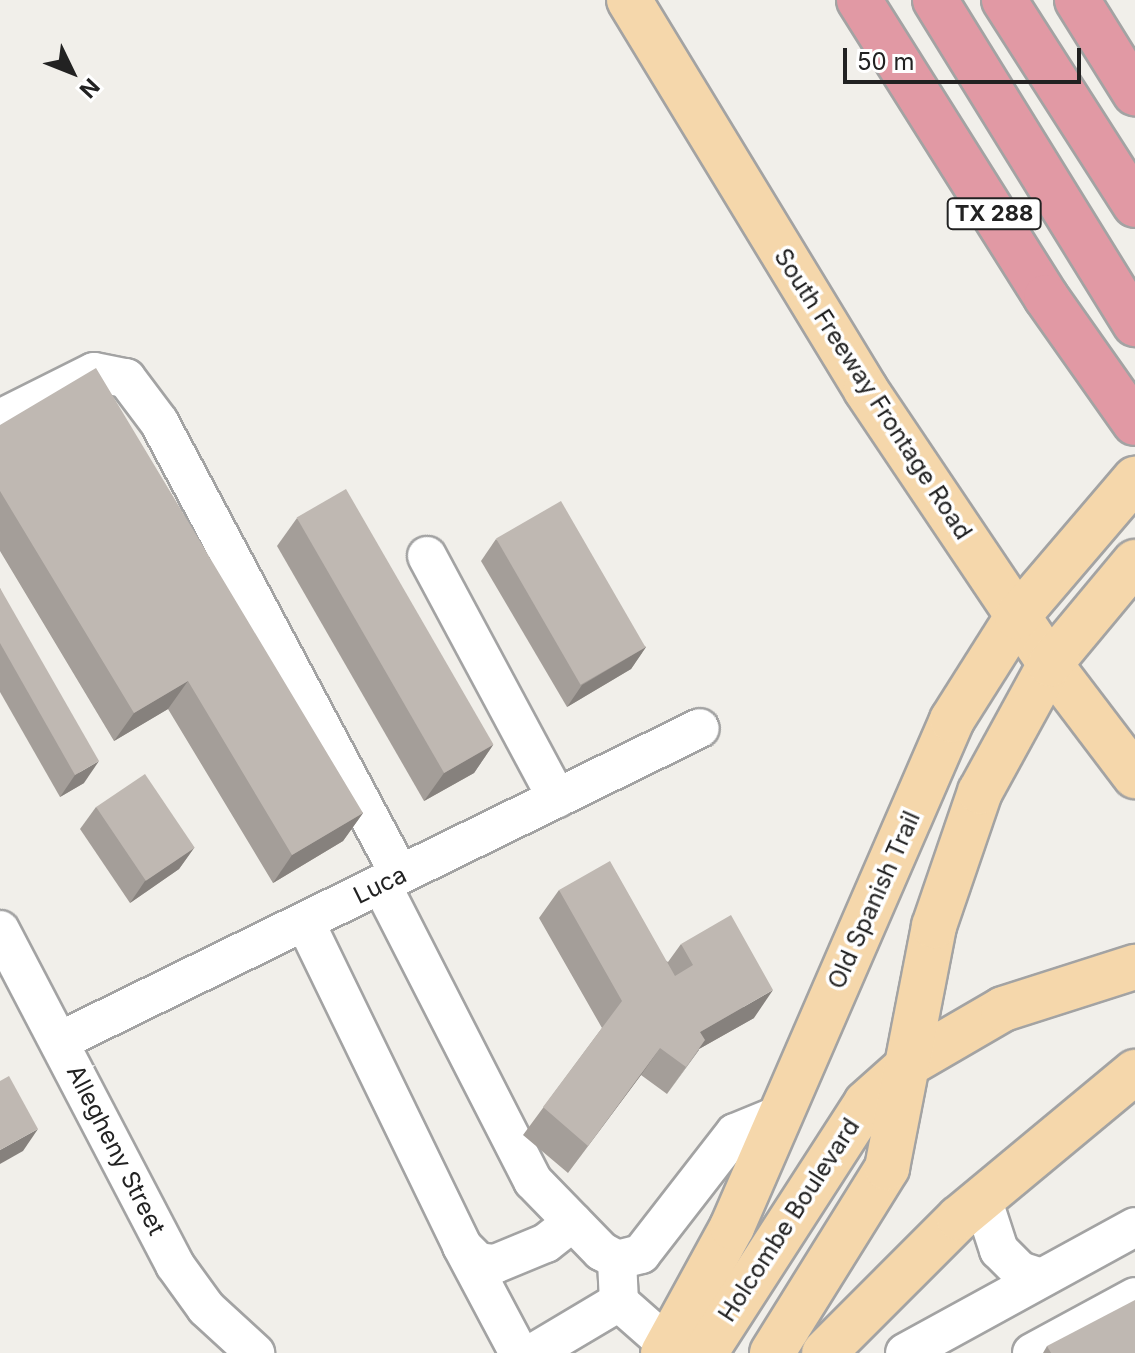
<!DOCTYPE html>
<html>
<head>
<meta charset="utf-8">
<style>
  body { margin:0 }
  #map { position:relative; width:1135px; height:1353px; overflow:hidden; background:#f1efea; font-family:Inter,sans-serif }
  div>[style] { position:absolute }
  .roads { filter:drop-shadow(2px 0 #a3a3a3) drop-shadow(-2px 0 #a3a3a3) drop-shadow(0 2px #a3a3a3) drop-shadow(0 -2px #a3a3a3) }
  .minor>* { height:38px; margin:-19px; padding:0 19px; transform-origin:19px; border-radius:19px; background:#fff }
  .major>* { height:44px; margin:-22px; padding:0 22px; transform-origin:22px; border-radius:22px; background:#f5d7ab }
  .highway>* { height:44px; margin:-22px; padding:0 22px; transform-origin:22px; border-radius:22px; background:#e199a4 }
  .wall>* { inset:0; background:#a49e99 }
  .shaded-wall>* { inset:0; background:#86817d }
  .building>* { inset:0; background:#bfb8b2; transform-origin:0 0 }
  span { translate:-50% -50%; white-space:nowrap; text-align:center; line-height:1.15; -webkit-text-stroke:7px #fff; paint-order:stroke }
  .shield-label span { padding:2px 6px; background:#fff; border:2px solid; border-radius:6px; -webkit-text-stroke-width:0 }
  .shield-label { font-size:22px; color:#222; font-weight:700 }
  .street-label { font-size:24px; color:#222 }
  .north { position:absolute; left:32px; top:32px; width:80px; height:80px; -webkit-text-stroke:6px #fff; paint-order:stroke; rotate:133deg; font-size:22px; font-weight:700; line-height:32px; text-align:center; color:#222 }
  .north::after { content:''; display:block; margin:auto; width:28px; height:36px; background:#222; clip-path:polygon(50% 0,100% 100%,50% 72%,0 100%) }
  .scale { position:absolute; left:843px; top:48px; width:238px; height:36px; box-sizing:border-box; border:4px solid #222; border-top:0; padding-left:10px; font-size:24px; line-height:28px; white-space:nowrap; color:#222; -webkit-text-stroke:6px #fff; paint-order:stroke }
</style>
</head>
<body>
<div id="map">
  <div class="roads">
    <div class="minor">
      <div style="left:0;top:419px;width:105px;rotate:-26.6deg"></div>
      <div style="left:94px;top:372px;width:33px;rotate:11deg"></div>
      <div style="left:126px;top:378px;width:55px;rotate:53.1deg"></div>
      <div style="left:159px;top:422px;width:513px;rotate:61.99deg"></div>
      <div style="left:427px;top:556px;width:275px;rotate:61.8deg"></div>
      <div style="left:381px;top:884px;width:334px;rotate:62.9deg"></div>
      <div style="left:533px;top:1181px;width:98px;rotate:45.8deg"></div>
      <div style="left:601px;top:1251px;width:18px;rotate:29deg"></div>
      <div style="left:617px;top:1260px;width:25px;rotate:-14deg"></div>
      <div style="left:641px;top:1254px;width:153px;rotate:-52.2deg"></div>
      <div style="left:735px;top:1133px;width:50px;rotate:-22.4deg"></div>
      <div style="left:305px;top:922px;width:360px;rotate:64.1deg"></div>
      <div style="left:462px;top:1246px;width:23px;rotate:45deg"></div>
      <div style="left:478px;top:1262px;width:17px;rotate:7deg"></div>
      <div style="left:495px;top:1264px;width:55px;rotate:-22.4deg"></div>
      <div style="left:546px;top:1243px;width:34px;rotate:-38deg"></div>
      <div style="left:0;top:930px;width:378px;rotate:62.4deg"></div>
      <div style="left:175px;top:1265px;width:53px;rotate:54.2deg"></div>
      <div style="left:206px;top:1308px;width:67px;rotate:42.6deg"></div>
      <div style="left:60px;top:1041px;width:712px;rotate:-26.06deg"></div>
      <div style="left:982px;top:1198px;width:55px;rotate:71.9deg"></div>
      <div style="left:999px;top:1250px;width:30px;rotate:45deg"></div>
      <div style="left:1020px;top:1271px;width:22px;rotate:18deg"></div>
      <div style="left:462px;top:1246px;width:121px;rotate:62deg"></div>
      <div style="left:617px;top:1260px;width:42px;rotate:87.3deg"></div>
      <div style="left:619px;top:1302px;width:65px;rotate:41.3deg"></div>
      <div style="left:533px;top:1353px;width:100px;rotate:-30.7deg"></div>
      <div style="left:905px;top:1353px;width:262px;rotate:-28.7deg"></div>
      <div style="left:1032px;top:1353px;width:117px;rotate:-28.5deg"></div>
    </div>
    <div class="major">
      <div style="left:629px;top:0;width:456px;rotate:58.7deg"></div>
      <div style="left:866px;top:390px;width:330px;rotate:56.1deg"></div>
      <div style="left:1050px;top:664px;width:141px;rotate:52.8deg"></div>
      <div style="left:663px;top:1353px;width:144px;rotate:-61.3deg"></div>
      <div style="left:732px;top:1227px;width:553px;rotate:-66.54deg"></div>
      <div style="left:952px;top:720px;width:122px;rotate:-57.7deg"></div>
      <div style="left:1017px;top:617px;width:182px;rotate:-49.5deg"></div>
      <div style="left:705px;top:1353px;width:297px;rotate:-57.2deg"></div>
      <div style="left:866px;top:1103px;width:62px;rotate:-41.7deg"></div>
      <div style="left:912px;top:1062px;width:105px;rotate:-30.2deg"></div>
      <div style="left:1003px;top:1009px;width:139px;rotate:-17.7deg"></div>
      <div style="left:772px;top:1353px;width:218px;rotate:-58.1deg"></div>
      <div style="left:887px;top:1168px;width:247px;rotate:-79deg"></div>
      <div style="left:934px;top:926px;width:142px;rotate:-71.1deg"></div>
      <div style="left:980px;top:792px;width:146px;rotate:-61.3deg"></div>
      <div style="left:1050px;top:664px;width:133px;rotate:-50.2deg"></div>
      <div style="left:824px;top:1353px;width:191px;rotate:-45deg"></div>
      <div style="left:959px;top:1218px;width:229px;rotate:-39.7deg"></div>
    </div>
    <div class="highway">
      <div style="left:859px;top:0;width:351px;rotate:57.8deg"></div>
      <div style="left:1046px;top:297px;width:154px;rotate:54.8deg"></div>
      <div style="left:935px;top:0;width:381px;rotate:58.3deg"></div>
      <div style="left:1004px;top:0;width:243px;rotate:57.4deg"></div>
      <div style="left:1077px;top:0;width:110px;rotate:58.1deg"></div>
    </div>
  </div>
  <div class="wall">
    <div style="clip-path:polygon(0 425px,363px 813px,343px 841px,273px 883px,168px 709px,114px 741px,0 551px)"></div>
    <div style="clip-path:polygon(297px 518px,493px 745px,474px 773px,424px 801px,277px 546px)"></div>
    <div style="clip-path:polygon(496px 539px,646px 647px,631px 669px,567px 707px,481px 561px)"></div>
    <div style="clip-path:polygon(0 588px,84px 783px,60px 797px,0 692px)"></div>
    <div style="clip-path:polygon(96px 807px,194px 848px,179px 869px,130px 903px,80px 829px)"></div>
    <div style="clip-path:polygon(559px 890px,668px 962px,681px 944px,754px 1018px,699px 1049px,667px 1094px,641px 1075px,568px 1173px,523px 1135px,602px 1028px,539px 918px)"></div>
    <div style="clip-path:polygon(1047px 1346px,1135px 1353px,1043px 1353px)"></div>
  </div>
  <div class="shaded-wall">
    <div style="clip-path:polygon(646px 647px,631px 669px,567px 707px,582px 685px)"></div>
    <div style="clip-path:polygon(188px 681px,168px 709px,114px 741px,134px 713px)"></div>
    <div style="clip-path:polygon(493px 745px,474px 773px,424px 801px,444px 773px)"></div>
    <div style="clip-path:polygon(99px 761px,84px 783px,60px 797px,75px 775px)"></div>
    <div style="clip-path:polygon(363px 813px,343px 841px,273px 883px,292px 855px)"></div>
    <div style="clip-path:polygon(194px 848px,179px 869px,130px 903px,145px 881px)"></div>
    <div style="clip-path:polygon(773px 990px,754px 1018px,699px 1049px,667px 1094px,699px 1050px,700px 1032px)"></div>
    <div style="clip-path:polygon(660px 1048px,641px 1075px,568px 1173px,588px 1146px)"></div>
    <div style="clip-path:polygon(38px 1129px,23px 1151px,0 1164px,0 1150px)"></div>
  </div>
  <div class="building">
    <div style="clip-path:polygon(96px 368px,363px 813px,292px 855px,188px 681px,134px 713px,0 491px,0 425px)"></div>
    <div style="left:346px;top:489px;width:295px;height:57px;rotate:60deg"></div>
    <div style="left:561px;top:501px;width:169px;height:75px;rotate:60deg"></div>
    <div style="clip-path:polygon(0 588px,99px 761px,75px 775px,0 643px)"></div>
    <div style="left:145px;top:774px;width:89px;height:59px;rotate:56deg"></div>
    <div style="clip-path:polygon(610px 861px,675px 976px,693px 965px,681px 944px,731px 915px,773px 990px,700px 1032px,705px 1040px,686px 1067px,660px 1048px,588px 1146px,543px 1107px,622px 1001px,559px 890px)"></div>
    <div style="clip-path:polygon(9px 1076px,38px 1129px,0 1150px,0 1081px)"></div>
    <div style="clip-path:polygon(1135px 1300px,1135px 1353px,1051px 1353px,1047px 1346px)"></div>
  </div>
  <div class="shield-label">
    <span style="left:994px;top:214px">TX 288</span>
  </div>
  <div class="street-label">
    <span style="left:873px;top:394px;rotate:57deg">South Freeway Frontage Road</span>
    <span style="left:380px;top:885px;rotate:-26deg">Luca</span>
    <span style="left:874px;top:900px;rotate:-66deg">Old Spanish Trail</span>
    <span style="left:116px;top:1150px;rotate:63deg">Allegheny Street</span>
    <span style="left:789px;top:1220px;rotate:-57deg">Holcombe Boulevard</span>
  </div>
  <div class="north">N</div>
  <div class="scale">50 m</div>
</div>
</body>
</html>
